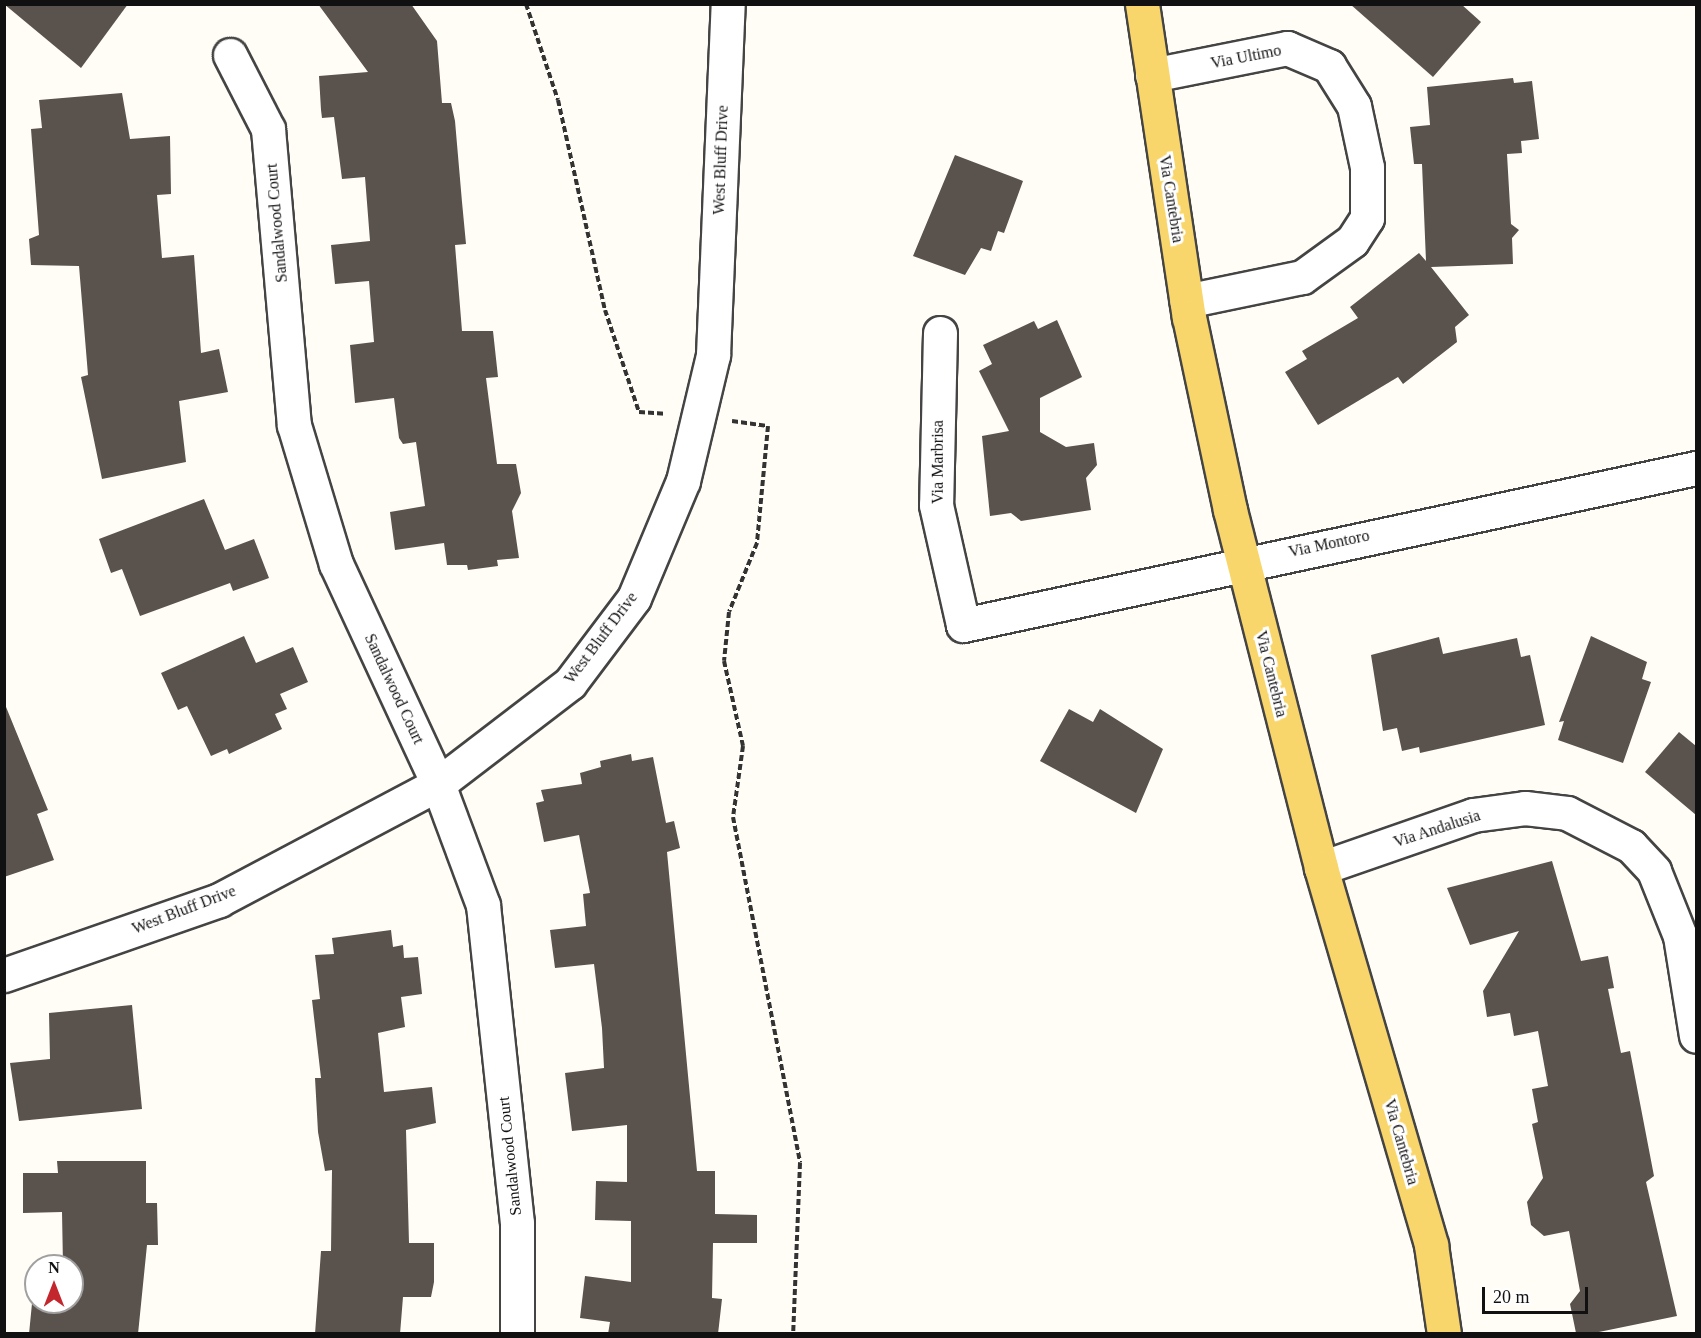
<!DOCTYPE html>
<html>
<head>
<meta charset="utf-8">
<style>
  body { margin:0 }
  #map { position:relative; width:1701px; height:1338px; overflow:hidden; background:#fffdf5; font-family:"Times New Roman",serif }
  div>[style] { position:absolute }
  .building>* { inset:0; background:#5a524d }
  .path>* { height:4px; margin-top:-2px; transform-origin:0; background:repeating-linear-gradient(90deg,#333 0 6px,transparent 0 9px) }
  .roads { filter:drop-shadow(2px 0 #444) drop-shadow(-2px 0 #444) drop-shadow(0 2px #444) drop-shadow(0 -2px #444) }
  .minor>* { height:33px; margin:-16.5px; padding:0 16.5px; transform-origin:16.5px; border-radius:16.5px; background:#fff }
  .major>* { height:33px; margin:-16.5px; padding:0 16.5px; transform-origin:16.5px; border-radius:16.5px; background:#f9d66b }
  span { translate:-50% -50%; white-space:nowrap; text-align:center; line-height:1.15; -webkit-text-stroke:6px #fff; paint-order:stroke }
  .street-label { font-size:16px; color:#111 }
  .frame { position:absolute; inset:0; border:6px solid #111; pointer-events:none }
  .north { position:absolute; left:24px; top:1254px; width:60px; height:60px; box-sizing:border-box; background:#fff; border:2px solid #a0a0a0; border-radius:50%; rotate:0deg; font-size:16px; font-weight:700; line-height:24px; text-align:center; color:#111 }
  .north::after { content:''; display:block; margin:auto; width:21px; height:27px; background:#c4262e; clip-path:polygon(50% 0,100% 100%,50% 72%,0 100%) }
  .scale { position:absolute; left:1482px; top:1287px; width:106px; height:27px; box-sizing:border-box; border:3px solid #111; border-top:0; padding-left:8px; font-size:18px; line-height:21px; white-space:nowrap; color:#111; -webkit-text-stroke:4px #fff; paint-order:stroke }
</style>
</head>
<body>
<div id="map">
  <div class="building">
    <div style="clip-path:polygon(4px 4px,128px 4px,81px 68px)"></div>
    <div style="clip-path:polygon(318px 4px,411px 4px,437px 41px,442px 103px,451px 103px,455px 121px,462px 202px,466px 244px,455px 245px,462px 331px,493px 331px,498px 377px,486px 378px,497px 464px,516px 464px,521px 493px,512px 511px,519px 558px,497px 560px,498px 566px,468px 570px,467px 565px,447px 565px,444px 543px,395px 550px,390px 512px,425px 506px,416px 442px,403px 444px,399px 438px,394px 398px,355px 403px,350px 345px,374px 342px,369px 281px,335px 284px,331px 245px,370px 241px,365px 177px,342px 179px,334px 117px,322px 118px,321px 110px,319px 76px,368px 72px)"></div>
    <div style="clip-path:polygon(1350px 4px,1461px 4px,1481px 22px,1433px 77px)"></div>
    <div style="clip-path:polygon(1513px 78px,1514px 83px,1532px 81px,1539px 139px,1521px 141px,1522px 153px,1507px 154px,1511px 224px,1519px 230px,1512px 238px,1513px 264px,1431px 267px,1469px 315px,1455px 327px,1457px 342px,1403px 384px,1398px 377px,1318px 425px,1285px 372px,1307px 359px,1302px 351px,1358px 318px,1350px 307px,1419px 253px,1426px 261px,1422px 164px,1414px 164px,1410px 127px,1430px 125px,1427px 87px)"></div>
    <div style="clip-path:polygon(122px 93px,130px 139px,170px 136px,171px 194px,157px 195px,162px 258px,194px 255px,201px 353px,219px 349px,228px 392px,179px 401px,186px 462px,102px 479px,81px 377px,88px 375px,79px 266px,31px 265px,29px 239px,39px 235px,31px 129px,42px 128px,39px 100px)"></div>
    <div style="clip-path:polygon(955px 155px,1023px 181px,1004px 233px,998px 231px,991px 251px,981px 248px,965px 275px,913px 256px)"></div>
    <div style="clip-path:polygon(1057px 320px,1082px 377px,1040px 398px,1040px 432px,1066px 447px,1094px 443px,1097px 465px,1086px 478px,1091px 510px,1021px 521px,1011px 513px,990px 516px,982px 436px,1009px 431px,979px 371px,992px 364px,983px 345px,1034px 321px,1038px 329px)"></div>
    <div style="clip-path:polygon(204px 499px,225px 550px,254px 539px,269px 578px,233px 591px,230px 583px,140px 616px,122px 569px,111px 573px,99px 539px)"></div>
    <div style="clip-path:polygon(244px 636px,256px 663px,293px 647px,308px 682px,280px 694px,287px 709px,275px 714px,282px 729px,229px 754px,227px 749px,211px 756px,187px 706px,178px 710px,161px 673px)"></div>
    <div style="clip-path:polygon(1591px 636px,1647px 662px,1642px 679px,1651px 682px,1623px 763px,1558px 740px,1564px 721px,1559px 722px)"></div>
    <div style="clip-path:polygon(1439px 637px,1443px 654px,1517px 638px,1521px 657px,1530px 655px,1545px 725px,1420px 753px,1419px 747px,1402px 751px,1397px 728px,1383px 731px,1371px 655px)"></div>
    <div style="clip-path:polygon(4px 702px,48px 810px,37px 814px,54px 860px,4px 877px)"></div>
    <div style="clip-path:polygon(1069px 709px,1093px 722px,1100px 709px,1163px 749px,1136px 813px,1040px 761px)"></div>
    <div style="clip-path:polygon(1679px 732px,1696px 746px,1696px 815px,1645px 772px)"></div>
    <div style="clip-path:polygon(631px 754px,632px 761px,653px 757px,666px 823px,674px 821px,680px 848px,667px 852px,697px 1171px,715px 1171px,715px 1214px,757px 1215px,757px 1243px,713px 1243px,712px 1298px,722px 1299px,718px 1334px,608px 1334px,610px 1322px,580px 1318px,585px 1276px,631px 1282px,631px 1221px,595px 1220px,596px 1181px,627px 1182px,627px 1125px,572px 1131px,565px 1073px,604px 1068px,602px 1028px,594px 964px,555px 968px,550px 930px,586px 926px,583px 894px,590px 893px,579px 835px,544px 842px,536px 803px,544px 801px,541px 790px,582px 784px,580px 773px,601px 767px,600px 761px)"></div>
    <div style="clip-path:polygon(1552px 861px,1581px 961px,1608px 956px,1614px 988px,1608px 989px,1621px 1053px,1630px 1051px,1654px 1176px,1646px 1182px,1677px 1316px,1594px 1333px,1576px 1333px,1570px 1304px,1580px 1291px,1569px 1231px,1544px 1236px,1531px 1225px,1527px 1202px,1543px 1178px,1532px 1124px,1538px 1122px,1532px 1089px,1548px 1086px,1538px 1031px,1514px 1036px,1510px 1013px,1487px 1017px,1483px 991px,1519px 931px,1470px 945px,1447px 888px)"></div>
    <div style="clip-path:polygon(391px 930px,393px 947px,403px 945px,404px 958px,418px 957px,422px 994px,401px 997px,405px 1027px,378px 1033px,384px 1092px,432px 1087px,436px 1123px,406px 1130px,409px 1243px,434px 1243px,434px 1282px,431px 1297px,403px 1297px,400px 1334px,315px 1334px,321px 1251px,331px 1251px,332px 1170px,325px 1171px,318px 1132px,315px 1078px,321px 1078px,312px 1000px,320px 999px,315px 955px,334px 954px,332px 938px)"></div>
    <div style="clip-path:polygon(132px 1005px,142px 1109px,19px 1121px,10px 1063px,50px 1059px,49px 1013px)"></div>
    <div style="clip-path:polygon(57px 1161px,146px 1161px,146px 1203px,157px 1203px,158px 1245px,147px 1245px,138px 1334px,29px 1334px,34px 1283px,36px 1302px,72px 1302px,72px 1266px,63px 1266px,62px 1212px,23px 1213px,23px 1173px,58px 1173px)"></div>
  </div>
  <div class="path">
    <div style="left:526px;top:4px;width:101px;rotate:71.6deg"></div>
    <div style="left:558px;top:100px;width:215px;rotate:77.4deg"></div>
    <div style="left:605px;top:310px;width:108px;rotate:71.6deg"></div>
    <div style="left:639px;top:412px;width:26px;rotate:4deg"></div>
    <div style="left:732px;top:421px;width:36px;rotate:8deg"></div>
    <div style="left:768px;top:426px;width:118px;rotate:95.4deg"></div>
    <div style="left:757px;top:543px;width:74px;rotate:112.1deg"></div>
    <div style="left:729px;top:612px;width:49px;rotate:95.8deg"></div>
    <div style="left:724px;top:661px;width:87px;rotate:77.4deg"></div>
    <div style="left:743px;top:746px;width:72px;rotate:98deg"></div>
    <div style="left:733px;top:817px;width:352px;rotate:79deg"></div>
    <div style="left:800px;top:1163px;width:171px;rotate:92.3deg"></div>
  </div>
  <div class="roads">
    <div class="minor">
      <div style="left:230px;top:55px;width:83px;rotate:62.8deg"></div>
      <div style="left:268px;top:129px;width:297px;rotate:85deg"></div>
      <div style="left:294px;top:425px;width:145px;rotate:73.2deg"></div>
      <div style="left:336px;top:564px;width:242px;rotate:65.1deg"></div>
      <div style="left:438px;top:784px;width:129px;rotate:69.6deg"></div>
      <div style="left:483px;top:905px;width:320px;rotate:83.9deg"></div>
      <div style="left:517px;top:1223px;width:111px;rotate:90deg"></div>
      <div style="left:1152px;top:75px;width:138px;rotate:-11.3deg"></div>
      <div style="left:1287px;top:48px;width:46px;rotate:23.2deg"></div>
      <div style="left:1329px;top:66px;width:47px;rotate:58deg"></div>
      <div style="left:1354px;top:106px;width:62px;rotate:78deg"></div>
      <div style="left:1367px;top:167px;width:51px;rotate:90deg"></div>
      <div style="left:1367px;top:218px;width:27px;rotate:123deg"></div>
      <div style="left:1352px;top:241px;width:62px;rotate:144.2deg"></div>
      <div style="left:1302px;top:277px;width:118px;rotate:168.3deg"></div>
      <div style="left:940px;top:333px;width:172px;rotate:91.3deg"></div>
      <div style="left:936px;top:505px;width:123px;rotate:77.3deg"></div>
      <div style="left:963px;top:625px;width:750px;rotate:-12.09deg"></div>
      <div style="left:1321px;top:868px;width:161px;rotate:-19.2deg"></div>
      <div style="left:1473px;top:815px;width:52px;rotate:-7.7deg"></div>
      <div style="left:1525px;top:808px;width:42px;rotate:6.8deg"></div>
      <div style="left:1567px;top:813px;width:72px;rotate:27.3deg"></div>
      <div style="left:1631px;top:846px;width:34px;rotate:47deg"></div>
      <div style="left:1654px;top:871px;width:70px;rotate:68.2deg"></div>
      <div style="left:1680px;top:936px;width:101px;rotate:80.9deg"></div>
      <div style="left:4px;top:975px;width:228px;rotate:-19.2deg"></div>
      <div style="left:219px;top:900px;width:248px;rotate:-27.9deg"></div>
      <div style="left:438px;top:784px;width:166px;rotate:-37.4deg"></div>
      <div style="left:570px;top:683px;width:106px;rotate:-53deg"></div>
      <div style="left:634px;top:598px;width:127px;rotate:-67.3deg"></div>
      <div style="left:683px;top:481px;width:130px;rotate:-76.6deg"></div>
      <div style="left:713px;top:355px;width:351px;rotate:-87.6deg"></div>
    </div>
    <div class="major">
      <div style="left:1142px;top:4px;width:317px;rotate:81.5deg"></div>
      <div style="left:1189px;top:317px;width:197px;rotate:78deg"></div>
      <div style="left:1230px;top:510px;width:369px;rotate:75.7deg"></div>
      <div style="left:1321px;top:868px;width:393px;rotate:73.7deg"></div>
      <div style="left:1431px;top:1245px;width:90px;rotate:81.7deg"></div>
    </div>
  </div>
  <div class="street-label">
    <span style="left:1246px;top:57px;rotate:-11deg">Via Ultimo</span>
    <span style="left:721px;top:160px;rotate:-88deg">West Bluff Drive</span>
    <span style="left:1171px;top:199px;rotate:81deg">Via Cantebria</span>
    <span style="left:277px;top:223px;rotate:-95deg">Sandalwood Court</span>
    <span style="left:938px;top:462px;rotate:-90deg">Via Marbrisa</span>
    <span style="left:1329px;top:544px;rotate:-12deg">Via Montoro</span>
    <span style="left:601px;top:638px;rotate:-53deg">West Bluff Drive</span>
    <span style="left:1271px;top:674px;rotate:76deg">Via Cantebria</span>
    <span style="left:394px;top:689px;rotate:65deg">Sandalwood Court</span>
    <span style="left:1437px;top:829px;rotate:-18deg">Via Andalusia</span>
    <span style="left:184px;top:910px;rotate:-21deg">West Bluff Drive</span>
    <span style="left:1401px;top:1142px;rotate:74deg">Via Cantebria</span>
    <span style="left:510px;top:1156px;rotate:-96deg">Sandalwood Court</span>
  </div>
  <div class="frame"></div>
  <div class="north">N</div>
  <div class="scale">20 m</div>
</div>
</body>
</html>
